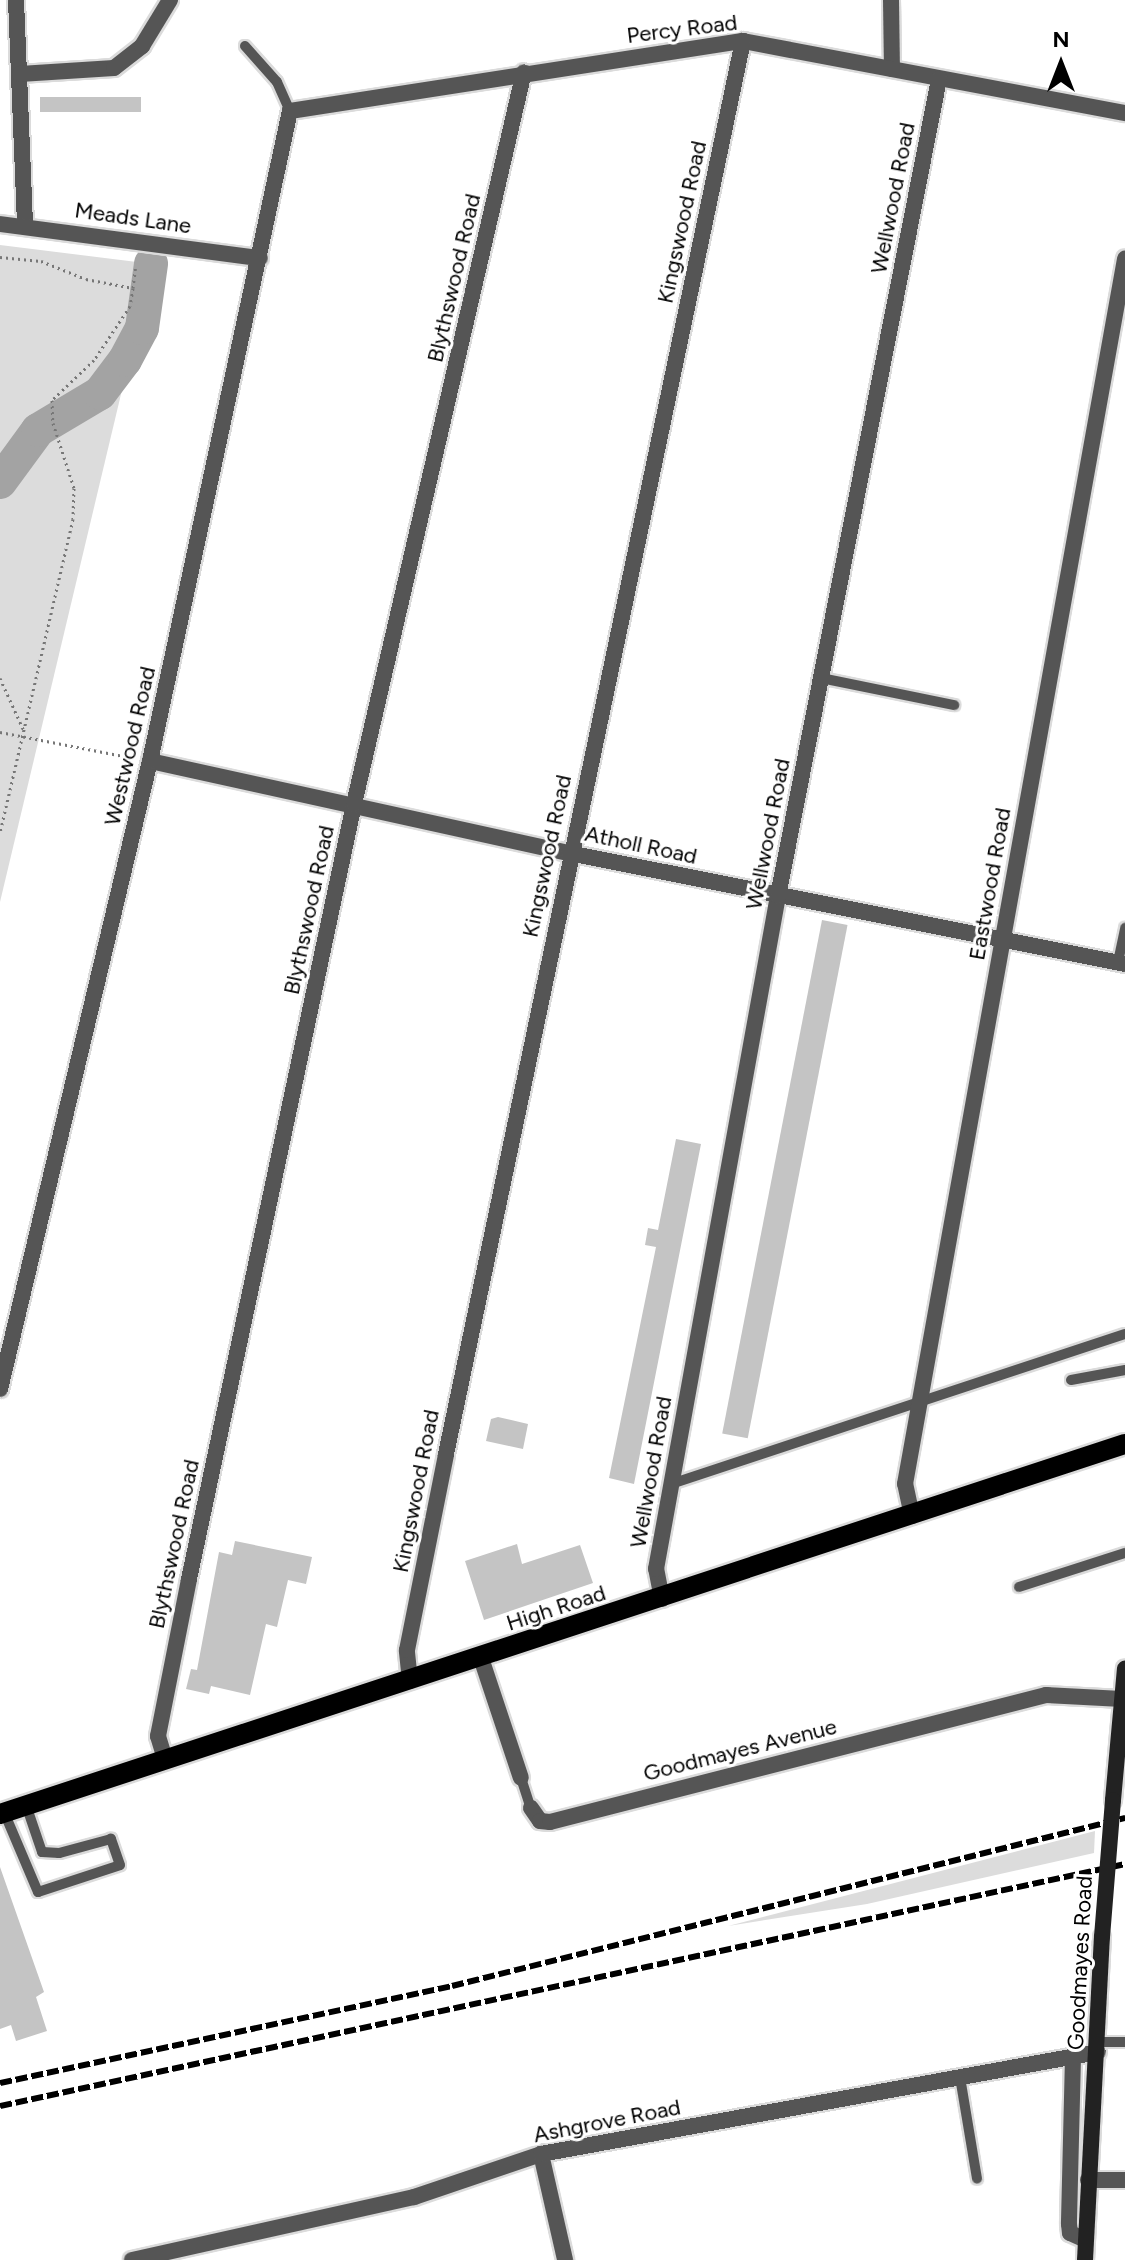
<!DOCTYPE html>
<html>
<head>
<meta charset="utf-8">
<style>
  body { margin:0 }
  #map { position:relative; width:1125px; height:2260px; overflow:hidden; background:#fff; font-family:Figtree,sans-serif }
  div>[style] { position:absolute }
  .green>* { inset:0; background:#dcdcdc }
  .river>* { height:34px; margin:-17px; padding:0 17px; transform-origin:17px; border-radius:17px; background:#a3a3a3 }
  .building>* { inset:0; background:#c4c4c4; transform-origin:0 0 }
  .path>* { height:3px; margin-top:-1.5px; transform-origin:0; background:repeating-linear-gradient(90deg,#777 0 2px,transparent 0 6px) }
  .roads { filter:drop-shadow(2px 0 #dbdbdb) drop-shadow(-2px 0 #dbdbdb) drop-shadow(0 2px #dbdbdb) drop-shadow(0 -2px #dbdbdb) }
  .lane>* { height:10px; margin:-5px; padding:0 5px; transform-origin:5px; border-radius:5px; background:#555 }
  .street>* { height:16px; margin:-8px; padding:0 8px; transform-origin:8px; border-radius:8px; background:#555 }
  .secondary>* { height:16px; margin:-8px; padding:0 8px; transform-origin:8px; border-radius:8px; background:#222 }
  .primary>* { height:20px; margin:-10px; padding:0 10px; transform-origin:10px; border-radius:10px; background:#000 }
  .rail>* { height:6px; margin-top:-3px; transform-origin:0; background:repeating-linear-gradient(90deg,#000 0 12px,transparent 0 16px) }
  .secondary-bridge>* { height:16px; margin:-8px; padding:0 8px; transform-origin:8px; border-radius:8px; background:#222 }
  span { translate:-50% -50%; white-space:nowrap; text-align:center; line-height:1.15; -webkit-text-stroke:6px #fff; paint-order:stroke }
  .street-label { font-size:22px; color:#000 }
  .north { position:absolute; left:1021px; top:24px; width:80px; height:80px; -webkit-text-stroke:6px #fff; paint-order:stroke; rotate:0deg; font-size:22px; font-weight:700; line-height:32px; text-align:center; color:#000 }
  .north::after { content:''; display:block; margin:auto; width:28px; height:36px; background:#000; clip-path:polygon(50% 0,100% 100%,50% 72%,0 100%) }
</style>
</head>
<body>
<div id="map">
  <div class="green">
    <div style="clip-path:polygon(0 245px,145px 263px,127px 369px,0 902px)"></div>
    <div style="clip-path:polygon(1095px 1831px,1094px 1853px,867px 1904px,728px 1926px)"></div>
  </div>
  <div class="river">
    <div style="left:0;top:482px;width:64px;rotate:-53.8deg"></div>
    <div style="left:38px;top:430px;width:72px;rotate:-30.8deg"></div>
    <div style="left:100px;top:393px;width:41px;rotate:-52.9deg"></div>
    <div style="left:125px;top:360px;width:36px;rotate:-62deg"></div>
    <div style="left:142px;top:328px;width:65px;rotate:-82deg"></div>
  </div>
  <div class="building">
    <div style="left:141px;top:97px;width:15px;height:101px;rotate:90deg"></div>
    <div style="left:822px;top:920px;width:26px;height:523px;rotate:11deg"></div>
    <div style="clip-path:polygon(676px 1139px,701px 1144px,634px 1484px,609px 1478px,656px 1247px,645px 1245px,648px 1228px,658px 1230px)"></div>
    <div style="clip-path:polygon(498px 1417px,528px 1424px,523px 1449px,486px 1441px,491px 1419px)"></div>
    <div style="clip-path:polygon(235px 1541px,312px 1557px,306px 1584px,288px 1580px,277px 1627px,266px 1624px,250px 1695px,211px 1686px,209px 1694px,186px 1689px,191px 1669px,197px 1670px,219px 1552px,232px 1555px)"></div>
    <div style="clip-path:polygon(517px 1544px,522px 1564px,580px 1545px,593px 1583px,484px 1620px,465px 1561px)"></div>
    <div style="clip-path:polygon(0 1867px,44px 1992px,36px 1997px,47px 2031px,16px 2041px,11px 2025px,0 2029px)"></div>
  </div>
  <div class="path">
    <div style="left:0;top:257px;width:41px;rotate:5.6deg"></div>
    <div style="left:41px;top:261px;width:48px;rotate:21.8deg"></div>
    <div style="left:86px;top:279px;width:48px;rotate:10.8deg"></div>
    <div style="left:133px;top:288px;width:18px;rotate:99deg"></div>
    <div style="left:130px;top:306px;width:65px;rotate:123.7deg"></div>
    <div style="left:94px;top:360px;width:58px;rotate:136.4deg"></div>
    <div style="left:52px;top:400px;width:23px;rotate:88deg"></div>
    <div style="left:53px;top:423px;width:68px;rotate:72.1deg"></div>
    <div style="left:74px;top:488px;width:31px;rotate:92deg"></div>
    <div style="left:73px;top:519px;width:321px;rotate:103.1deg"></div>
    <div style="left:133px;top:288px;width:23px;rotate:-83deg"></div>
    <div style="left:0;top:678px;width:58px;rotate:65.6deg"></div>
    <div style="left:0;top:732px;width:136px;rotate:11deg"></div>
  </div>
  <div class="roads">
    <div class="lane">
      <div style="left:245px;top:46px;width:48px;rotate:48.4deg"></div>
      <div style="left:277px;top:82px;width:32px;rotate:66deg"></div>
      <div style="left:821px;top:678px;width:136px;rotate:11.5deg"></div>
      <div style="left:1118px;top:962px;width:35px;rotate:-78deg"></div>
      <div style="left:1071px;top:1380px;width:55px;rotate:-10.5deg"></div>
      <div style="left:671px;top:1484px;width:478px;rotate:-18.3deg"></div>
      <div style="left:1019px;top:1587px;width:111px;rotate:-17.8deg"></div>
      <div style="left:521px;top:1778px;width:32px;rotate:72deg"></div>
      <div style="left:4px;top:1812px;width:87px;rotate:67deg"></div>
      <div style="left:38px;top:1892px;width:86px;rotate:-18.2deg"></div>
      <div style="left:120px;top:1865px;width:28px;rotate:-109deg"></div>
      <div style="left:111px;top:1839px;width:54px;rotate:164.9deg"></div>
      <div style="left:59px;top:1853px;width:17px;rotate:-177deg"></div>
      <div style="left:42px;top:1852px;width:50px;rotate:-108.8deg"></div>
      <div style="left:1098px;top:2042px;width:27px"></div>
      <div style="left:960px;top:2077px;width:103px;rotate:80.5deg"></div>
    </div>
    <div class="street">
      <div style="left:16px;top:0;width:227px;rotate:87.7deg"></div>
      <div style="left:891px;top:0;width:69px;rotate:89.2deg"></div>
      <div style="left:20px;top:74px;width:94px;rotate:-3.7deg"></div>
      <div style="left:114px;top:68px;width:36px;rotate:-38deg"></div>
      <div style="left:142px;top:46px;width:54px;rotate:-58.7deg"></div>
      <div style="left:0;top:224px;width:262px;rotate:7.5deg"></div>
      <div style="left:150px;top:761px;width:429px;rotate:12.4deg"></div>
      <div style="left:569px;top:853px;width:567px;rotate:11.29deg"></div>
      <div style="left:0;top:1389px;width:646px;rotate:-76.57deg"></div>
      <div style="left:150px;top:761px;width:665px;rotate:-77.85deg"></div>
      <div style="left:290px;top:111px;width:458px;rotate:-8.8deg"></div>
      <div style="left:743px;top:41px;width:389px;rotate:10.7deg"></div>
      <div style="left:912px;top:1516px;width:33px;rotate:-102deg"></div>
      <div style="left:905px;top:1484px;width:1245px;rotate:-79.82deg"></div>
      <div style="left:662px;top:1599px;width:31px;rotate:-101deg"></div>
      <div style="left:656px;top:1569px;width:684px;rotate:-79.73deg"></div>
      <div style="left:778px;top:896px;width:833px;rotate:-78.85deg"></div>
      <div style="left:481px;top:1658px;width:126px;rotate:71.6deg"></div>
      <div style="left:410px;top:1681px;width:31px;rotate:-96deg"></div>
      <div style="left:407px;top:1650px;width:200px;rotate:-78.7deg"></div>
      <div style="left:446px;top:1454px;width:1444px;rotate:-78.13deg"></div>
      <div style="left:165px;top:1759px;width:24px;rotate:-107deg"></div>
      <div style="left:158px;top:1736px;width:160px;rotate:-78.8deg"></div>
      <div style="left:189px;top:1579px;width:792px;rotate:-77.98deg"></div>
      <div style="left:354px;top:804px;width:751px;rotate:-76.93deg"></div>
      <div style="left:531px;top:1808px;width:16px;rotate:55deg"></div>
      <div style="left:540px;top:1821px;width:10px;rotate:6deg"></div>
      <div style="left:550px;top:1822px;width:512px;rotate:-14.36deg"></div>
      <div style="left:1046px;top:1695px;width:76px;rotate:3deg"></div>
      <div style="left:1073px;top:2057px;width:167px;rotate:91.4deg"></div>
      <div style="left:1069px;top:2224px;width:9px;rotate:84deg"></div>
      <div style="left:1070px;top:2233px;width:17px;rotate:24deg"></div>
      <div style="left:541px;top:2154px;width:109px;rotate:77.2deg"></div>
      <div style="left:1088px;top:2180px;width:37px"></div>
      <div style="left:132px;top:2260px;width:289px;rotate:-12.6deg"></div>
      <div style="left:414px;top:2197px;width:134px;rotate:-18.7deg"></div>
      <div style="left:541px;top:2154px;width:566px;rotate:-10.38deg"></div>
    </div>
    <div class="secondary">
      <div style="left:1113px;top:1800px;width:132px;rotate:-84.8deg"></div>
      <div style="left:1085px;top:2260px;width:323px;rotate:-87deg"></div>
    </div>
    <div class="primary">
      <div style="left:0;top:1814px;width:1184px;rotate:-18.21deg"></div>
    </div>
  </div>
  <div class="rail">
    <div style="left:0;top:2083px;width:462px;rotate:-12.1deg"></div>
    <div style="left:452px;top:1986px;width:694px;rotate:-14.02deg"></div>
    <div style="left:0;top:2106px;width:1151px;rotate:-12.14deg"></div>
  </div>
  <div class="secondary-bridge">
    <div style="left:1102px;top:1937px;width:137px;rotate:-85.4deg"></div>
  </div>
  <div class="street-label">
    <span style="left:682px;top:29px;rotate:-7deg">Percy Road</span>
    <span style="left:893px;top:198px;rotate:-79deg">Wellwood Road</span>
    <span style="left:133px;top:218px;rotate:8deg">Meads Lane</span>
    <span style="left:682px;top:222px;rotate:-78deg">Kingswood Road</span>
    <span style="left:454px;top:278px;rotate:-77deg">Blythswood Road</span>
    <span style="left:130px;top:746px;rotate:-77deg">Westwood Road</span>
    <span style="left:768px;top:834px;rotate:-79deg">Wellwood Road</span>
    <span style="left:641px;top:845px;rotate:12deg">Atholl Road</span>
    <span style="left:547px;top:856px;rotate:-78deg">Kingswood Road</span>
    <span style="left:990px;top:884px;rotate:-80deg">Eastwood Road</span>
    <span style="left:309px;top:910px;rotate:-78deg">Blythswood Road</span>
    <span style="left:651px;top:1472px;rotate:-80deg">Wellwood Road</span>
    <span style="left:416px;top:1491px;rotate:-79deg">Kingswood Road</span>
    <span style="left:174px;top:1544px;rotate:-78deg">Blythswood Road</span>
    <span style="left:556px;top:1608px;rotate:-18deg">High Road</span>
    <span style="left:740px;top:1750px;rotate:-14deg">Goodmayes Avenue</span>
    <span style="left:1080px;top:1963px;rotate:-87deg">Goodmayes Road</span>
    <span style="left:607px;top:2121px;rotate:-11deg">Ashgrove Road</span>
  </div>
  <div class="north">N</div>
</div>
</body>
</html>
